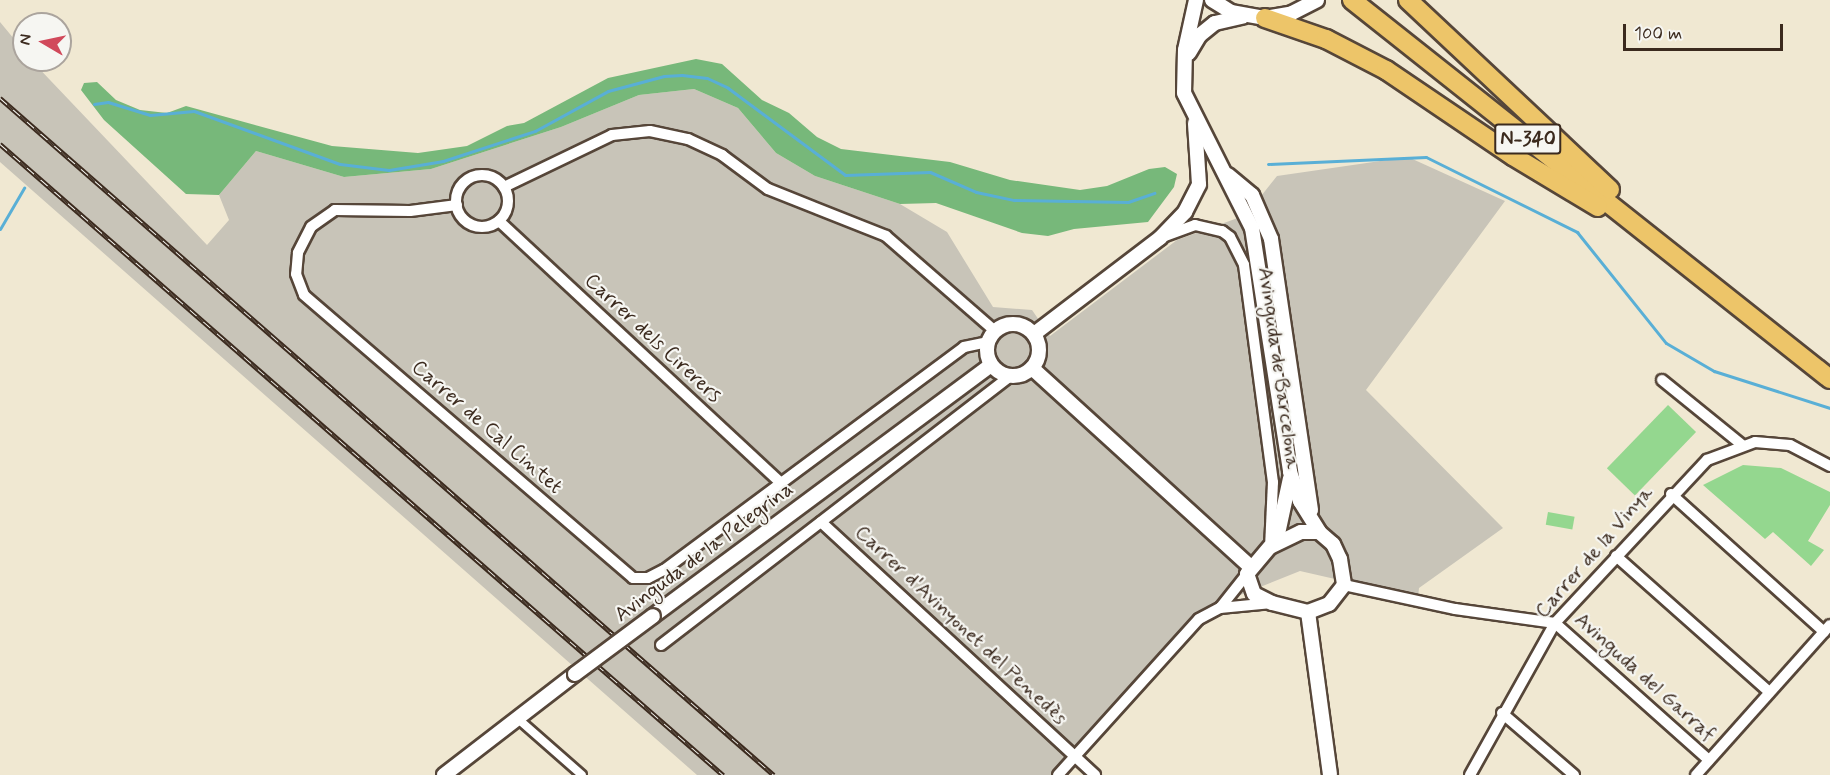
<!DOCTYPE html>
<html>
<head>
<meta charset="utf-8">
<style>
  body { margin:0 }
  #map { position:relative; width:1830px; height:775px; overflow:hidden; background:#f0e8d2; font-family:Mynerve,sans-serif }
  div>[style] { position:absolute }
  .industrial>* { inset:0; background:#c8c4b8 }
  .green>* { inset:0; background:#94d78f; transform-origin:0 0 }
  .forest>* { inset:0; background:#77b87a }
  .stream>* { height:3px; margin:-1.5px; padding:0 1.5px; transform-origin:1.5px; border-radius:1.5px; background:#59afd6 }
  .roads { filter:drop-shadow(2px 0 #564639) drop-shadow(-2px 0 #564639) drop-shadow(0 2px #564639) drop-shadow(0 -2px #564639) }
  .pedestrian>* { height:8px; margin:-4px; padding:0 4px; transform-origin:4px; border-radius:4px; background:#fff }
  .minor>* { height:10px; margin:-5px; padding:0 5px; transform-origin:5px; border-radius:5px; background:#fff }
  .minor>.ring { margin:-5px; padding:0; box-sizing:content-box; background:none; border:10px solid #fff; border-radius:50% }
  .tertiary>* { height:14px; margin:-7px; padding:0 7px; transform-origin:7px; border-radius:7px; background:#fff }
  .tertiary>.ring { margin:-7px; padding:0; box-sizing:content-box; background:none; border:14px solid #fff; border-radius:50% }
  .trunk>* { height:18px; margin:-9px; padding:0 9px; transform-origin:9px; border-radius:9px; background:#edc569 }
  .rail>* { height:5px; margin-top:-2.5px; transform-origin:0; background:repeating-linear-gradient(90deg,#f6f6f2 0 9px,#3b2a1e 0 18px); box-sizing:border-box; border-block:2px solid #3b2a1e }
  .bridges { filter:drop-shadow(2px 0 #564639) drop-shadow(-2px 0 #564639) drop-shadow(0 2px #564639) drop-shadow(0 -2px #564639) }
  .tertiary-bridge>* { height:14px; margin:-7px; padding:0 7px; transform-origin:7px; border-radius:7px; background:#fff }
  span { translate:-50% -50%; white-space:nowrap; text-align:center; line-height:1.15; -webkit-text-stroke:4.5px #f6f6f2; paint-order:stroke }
  .shield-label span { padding:2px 4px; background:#f6f6f2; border:2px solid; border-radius:4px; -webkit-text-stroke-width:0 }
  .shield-label { font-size:20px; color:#3b2a1e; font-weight:700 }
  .street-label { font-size:21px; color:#3b2a1e }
  .north { position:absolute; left:12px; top:12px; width:60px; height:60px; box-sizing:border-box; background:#f6f6f2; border:2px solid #aba49d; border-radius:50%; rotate:279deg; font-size:16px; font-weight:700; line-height:24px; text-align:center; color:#3b2a1e }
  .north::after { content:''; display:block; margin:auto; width:21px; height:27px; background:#d1495b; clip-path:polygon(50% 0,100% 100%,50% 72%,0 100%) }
  .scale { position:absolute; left:1623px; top:24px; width:160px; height:27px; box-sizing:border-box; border:3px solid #3b2a1e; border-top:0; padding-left:8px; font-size:18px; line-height:21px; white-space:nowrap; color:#3b2a1e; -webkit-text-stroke:4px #f6f6f2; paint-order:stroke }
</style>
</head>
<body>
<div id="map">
  <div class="industrial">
    <div style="clip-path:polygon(0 22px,24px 51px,24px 60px,31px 60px,207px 245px,229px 220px,219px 195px,256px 151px,344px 177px,431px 169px,561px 127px,639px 95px,694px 89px,738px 108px,776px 153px,815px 176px,900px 204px,947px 232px,993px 307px,1032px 310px,1050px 336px,1177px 240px,1246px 215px,1277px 176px,1408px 157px,1505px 201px,1366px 390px,1503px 528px,1419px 588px,1418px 598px,1300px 571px,1213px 606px,1060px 775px,697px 775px,0 162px)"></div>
  </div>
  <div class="green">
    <div style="left:1668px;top:405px;width:39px;height:88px;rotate:44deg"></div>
    <div style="clip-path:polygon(1743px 465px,1781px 468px,1830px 492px,1830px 505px,1808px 541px,1824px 550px,1811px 566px,1773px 532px,1765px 539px,1703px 485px)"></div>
    <div style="left:1548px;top:512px;width:27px;height:13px;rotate:10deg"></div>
  </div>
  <div class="forest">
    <div style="clip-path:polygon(696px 59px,722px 64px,762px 100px,789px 113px,817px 137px,841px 149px,950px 162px,1010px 180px,1080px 190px,1107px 186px,1149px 169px,1165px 167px,1177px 174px,1174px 187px,1148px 222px,1074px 229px,1048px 236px,1022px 233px,936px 203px,900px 204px,815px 176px,776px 153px,738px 108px,694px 89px,639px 95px,561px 127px,431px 169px,344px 177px,256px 151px,219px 195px,186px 194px,104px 120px,81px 90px,84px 83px,97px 82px,116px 100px,140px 110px,167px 113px,186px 106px,332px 146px,418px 153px,467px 146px,507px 126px,524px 123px,608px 78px)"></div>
  </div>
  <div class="stream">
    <div style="left:94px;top:104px;width:14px;rotate:-8deg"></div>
    <div style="left:108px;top:102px;width:44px;rotate:17.2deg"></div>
    <div style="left:150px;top:115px;width:44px;rotate:-5.2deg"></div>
    <div style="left:194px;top:111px;width:155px;rotate:20deg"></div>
    <div style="left:340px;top:164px;width:49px;rotate:7deg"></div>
    <div style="left:389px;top:170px;width:55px;rotate:-9.5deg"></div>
    <div style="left:443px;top:161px;width:97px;rotate:-18.1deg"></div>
    <div style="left:535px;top:131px;width:83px;rotate:-28.7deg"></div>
    <div style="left:608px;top:91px;width:58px;rotate:-15deg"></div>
    <div style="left:664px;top:76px;width:18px;rotate:-3deg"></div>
    <div style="left:682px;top:75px;width:25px;rotate:7deg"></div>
    <div style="left:707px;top:78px;width:23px;rotate:25deg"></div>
    <div style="left:728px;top:88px;width:146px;rotate:36.6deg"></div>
    <div style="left:845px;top:175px;width:85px;rotate:-2deg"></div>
    <div style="left:930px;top:172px;width:50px;rotate:23.5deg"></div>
    <div style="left:976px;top:192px;width:39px;rotate:12deg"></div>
    <div style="left:1014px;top:200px;width:114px;rotate:1deg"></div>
    <div style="left:1128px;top:202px;width:28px;rotate:-19deg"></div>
    <div style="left:1268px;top:164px;width:158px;rotate:-2.5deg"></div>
    <div style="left:1426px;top:157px;width:169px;rotate:26.4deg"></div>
    <div style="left:1577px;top:232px;width:142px;rotate:51.3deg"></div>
    <div style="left:1666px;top:343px;width:56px;rotate:30.3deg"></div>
    <div style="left:1714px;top:371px;width:122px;rotate:17.7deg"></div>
    <div style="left:0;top:229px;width:48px;rotate:-59.7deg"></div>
  </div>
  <div class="roads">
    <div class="pedestrian">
      <div style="left:517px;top:718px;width:86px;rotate:41.2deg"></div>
    </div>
    <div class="minor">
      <div class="ring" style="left:456px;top:175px;width:42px;height:42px"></div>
      <div style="left:504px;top:187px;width:120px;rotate:-25.7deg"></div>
      <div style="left:612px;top:135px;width:38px;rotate:-6deg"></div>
      <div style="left:650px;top:131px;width:39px;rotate:12deg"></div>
      <div style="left:688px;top:139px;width:38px;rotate:25deg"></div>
      <div style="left:722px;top:155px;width:57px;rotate:36.5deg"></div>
      <div style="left:768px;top:189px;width:127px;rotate:21.7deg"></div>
      <div style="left:886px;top:236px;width:145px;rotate:41.1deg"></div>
      <div style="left:457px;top:205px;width:47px;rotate:172.7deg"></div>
      <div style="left:410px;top:211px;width:75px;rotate:-179.2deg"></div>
      <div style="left:335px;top:210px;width:29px;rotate:145deg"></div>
      <div style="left:311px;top:227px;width:29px;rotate:117deg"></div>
      <div style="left:298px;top:253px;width:21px;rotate:95deg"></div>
      <div style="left:296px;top:274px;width:22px;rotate:69deg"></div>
      <div style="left:304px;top:295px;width:434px;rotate:40.7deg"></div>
      <div style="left:633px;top:578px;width:15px"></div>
      <div style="left:648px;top:578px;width:18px;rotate:-27deg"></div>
      <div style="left:664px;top:570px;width:374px;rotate:-36.6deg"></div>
      <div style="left:964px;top:347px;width:25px;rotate:-12deg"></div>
      <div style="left:499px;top:221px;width:385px;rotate:42.9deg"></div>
      <div style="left:1165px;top:236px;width:32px;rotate:-20deg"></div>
      <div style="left:1195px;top:225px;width:28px;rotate:13deg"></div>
      <div style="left:1222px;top:231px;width:10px;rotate:37deg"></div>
      <div style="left:1230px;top:237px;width:31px;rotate:63deg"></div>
      <div style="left:1244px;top:265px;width:219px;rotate:82.4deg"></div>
      <div style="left:1273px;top:482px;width:65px;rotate:92.6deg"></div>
      <div style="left:1662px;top:380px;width:102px;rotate:39deg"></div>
      <div style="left:1671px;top:494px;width:206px;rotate:42deg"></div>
      <div style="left:821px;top:522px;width:373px;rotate:42.7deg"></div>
      <div style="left:1616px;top:556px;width:205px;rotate:41.6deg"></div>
      <div style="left:1344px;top:585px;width:114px;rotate:12.2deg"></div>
      <div style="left:1455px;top:609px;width:101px;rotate:8deg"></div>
      <div style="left:1555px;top:623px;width:206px;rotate:41.7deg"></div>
      <div style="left:1220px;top:608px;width:43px;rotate:-51.5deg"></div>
      <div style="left:661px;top:645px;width:441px;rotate:-37.6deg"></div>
      <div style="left:1502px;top:713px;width:95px;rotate:40.7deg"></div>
      <div style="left:1058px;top:775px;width:210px;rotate:-47.9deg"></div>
      <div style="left:1199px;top:619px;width:24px;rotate:-28deg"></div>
      <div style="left:1220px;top:608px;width:52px;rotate:-5.5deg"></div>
      <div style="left:1470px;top:775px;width:174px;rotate:-60.8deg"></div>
      <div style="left:1555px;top:623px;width:223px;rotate:-47deg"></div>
      <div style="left:1707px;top:460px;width:51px;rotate:-20.6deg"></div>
      <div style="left:1755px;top:442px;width:35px;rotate:5deg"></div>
      <div style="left:1790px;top:445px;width:45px;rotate:27.7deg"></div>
      <div style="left:1696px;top:775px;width:201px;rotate:-48.2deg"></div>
    </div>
    <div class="tertiary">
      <div style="left:1196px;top:0;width:51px;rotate:102.4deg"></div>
      <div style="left:1185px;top:50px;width:43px;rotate:91.3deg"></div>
      <div style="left:1184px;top:93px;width:151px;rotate:63.3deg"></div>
      <div style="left:1252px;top:228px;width:247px;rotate:81.1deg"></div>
      <div style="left:1290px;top:472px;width:31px;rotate:71deg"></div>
      <div style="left:1300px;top:501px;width:36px;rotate:58deg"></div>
      <div style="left:1212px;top:0;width:22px;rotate:32deg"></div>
      <div style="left:1231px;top:12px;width:35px;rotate:10deg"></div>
      <div style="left:1265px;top:18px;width:27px;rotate:-10deg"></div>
      <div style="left:1292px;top:13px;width:28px;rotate:-27deg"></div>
      <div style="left:1189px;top:53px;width:21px;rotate:-59deg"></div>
      <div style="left:1200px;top:35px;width:19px;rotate:-39deg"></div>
      <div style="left:1215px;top:23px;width:28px;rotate:-13deg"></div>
      <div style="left:1228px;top:175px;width:31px;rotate:40deg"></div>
      <div style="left:1252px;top:195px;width:48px;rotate:66.6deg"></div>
      <div style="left:1271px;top:239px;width:274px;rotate:81.6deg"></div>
      <div class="ring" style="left:987px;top:324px;width:38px;height:38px"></div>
      <div style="left:1034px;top:334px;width:158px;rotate:-37.3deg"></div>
      <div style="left:1160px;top:238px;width:36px;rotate:-46deg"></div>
      <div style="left:1185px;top:212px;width:31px;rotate:-63deg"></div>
      <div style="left:1199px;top:184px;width:61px;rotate:-93.8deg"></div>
      <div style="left:1032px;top:368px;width:296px;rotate:42.3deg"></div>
      <div style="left:1301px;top:532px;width:18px"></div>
      <div style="left:1319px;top:532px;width:18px;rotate:41deg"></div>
      <div style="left:1333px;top:544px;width:17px;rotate:65deg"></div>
      <div style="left:1340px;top:559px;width:26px;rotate:81deg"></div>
      <div style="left:1344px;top:585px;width:24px;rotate:128deg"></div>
      <div style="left:1329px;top:604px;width:22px;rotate:159deg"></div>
      <div style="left:1308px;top:612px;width:37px;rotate:-166deg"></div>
      <div style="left:1272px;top:603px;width:20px;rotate:-153deg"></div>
      <div style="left:1254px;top:594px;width:21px;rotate:-109deg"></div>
      <div style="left:1247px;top:574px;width:35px;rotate:-50deg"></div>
      <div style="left:1270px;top:547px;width:34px;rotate:-26deg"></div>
      <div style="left:1276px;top:543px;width:66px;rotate:-77.8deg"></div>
      <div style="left:1308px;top:612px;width:164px;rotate:82.3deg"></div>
      <div style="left:653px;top:616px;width:421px;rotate:-36.6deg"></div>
      <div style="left:444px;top:775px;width:165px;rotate:-37.6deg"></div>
    </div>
    <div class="trunk">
      <div style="left:1352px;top:0;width:610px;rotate:38.41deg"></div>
      <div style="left:1408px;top:0;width:277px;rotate:43.2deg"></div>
      <div style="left:1265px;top:18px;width:65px;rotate:19deg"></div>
      <div style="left:1326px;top:39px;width:68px;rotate:27.3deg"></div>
      <div style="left:1386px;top:70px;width:153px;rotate:34.1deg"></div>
      <div style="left:1513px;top:156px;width:99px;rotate:31deg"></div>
    </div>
  </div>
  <div class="rail">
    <div style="left:0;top:98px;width:1028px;rotate:41.18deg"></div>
    <div style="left:0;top:144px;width:960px;rotate:41.11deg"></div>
  </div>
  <div class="bridges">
    <div class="tertiary-bridge">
      <div style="left:575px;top:674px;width:97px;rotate:-36.6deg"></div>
    </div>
  </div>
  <div class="shield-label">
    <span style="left:1528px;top:139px">N-340</span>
  </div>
  <div class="street-label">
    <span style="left:653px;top:338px;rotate:43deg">Carrer dels Cirerers</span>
    <span style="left:1279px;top:368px;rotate:82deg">Avinguda de Barcelona</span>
    <span style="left:487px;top:427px;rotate:41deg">Carrer de Cal Cintet</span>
    <span style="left:704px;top:552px;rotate:-37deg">Avinguda de la Pelegrina</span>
    <span style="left:1594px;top:552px;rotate:-49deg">Carrer de la Vinya</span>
    <span style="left:961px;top:625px;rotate:43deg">Carrer d'Avinyonet del Penedès</span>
    <span style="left:1645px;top:677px;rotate:42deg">Avinguda del Garraf</span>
  </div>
  <div class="north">N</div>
  <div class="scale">100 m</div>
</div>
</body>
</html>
